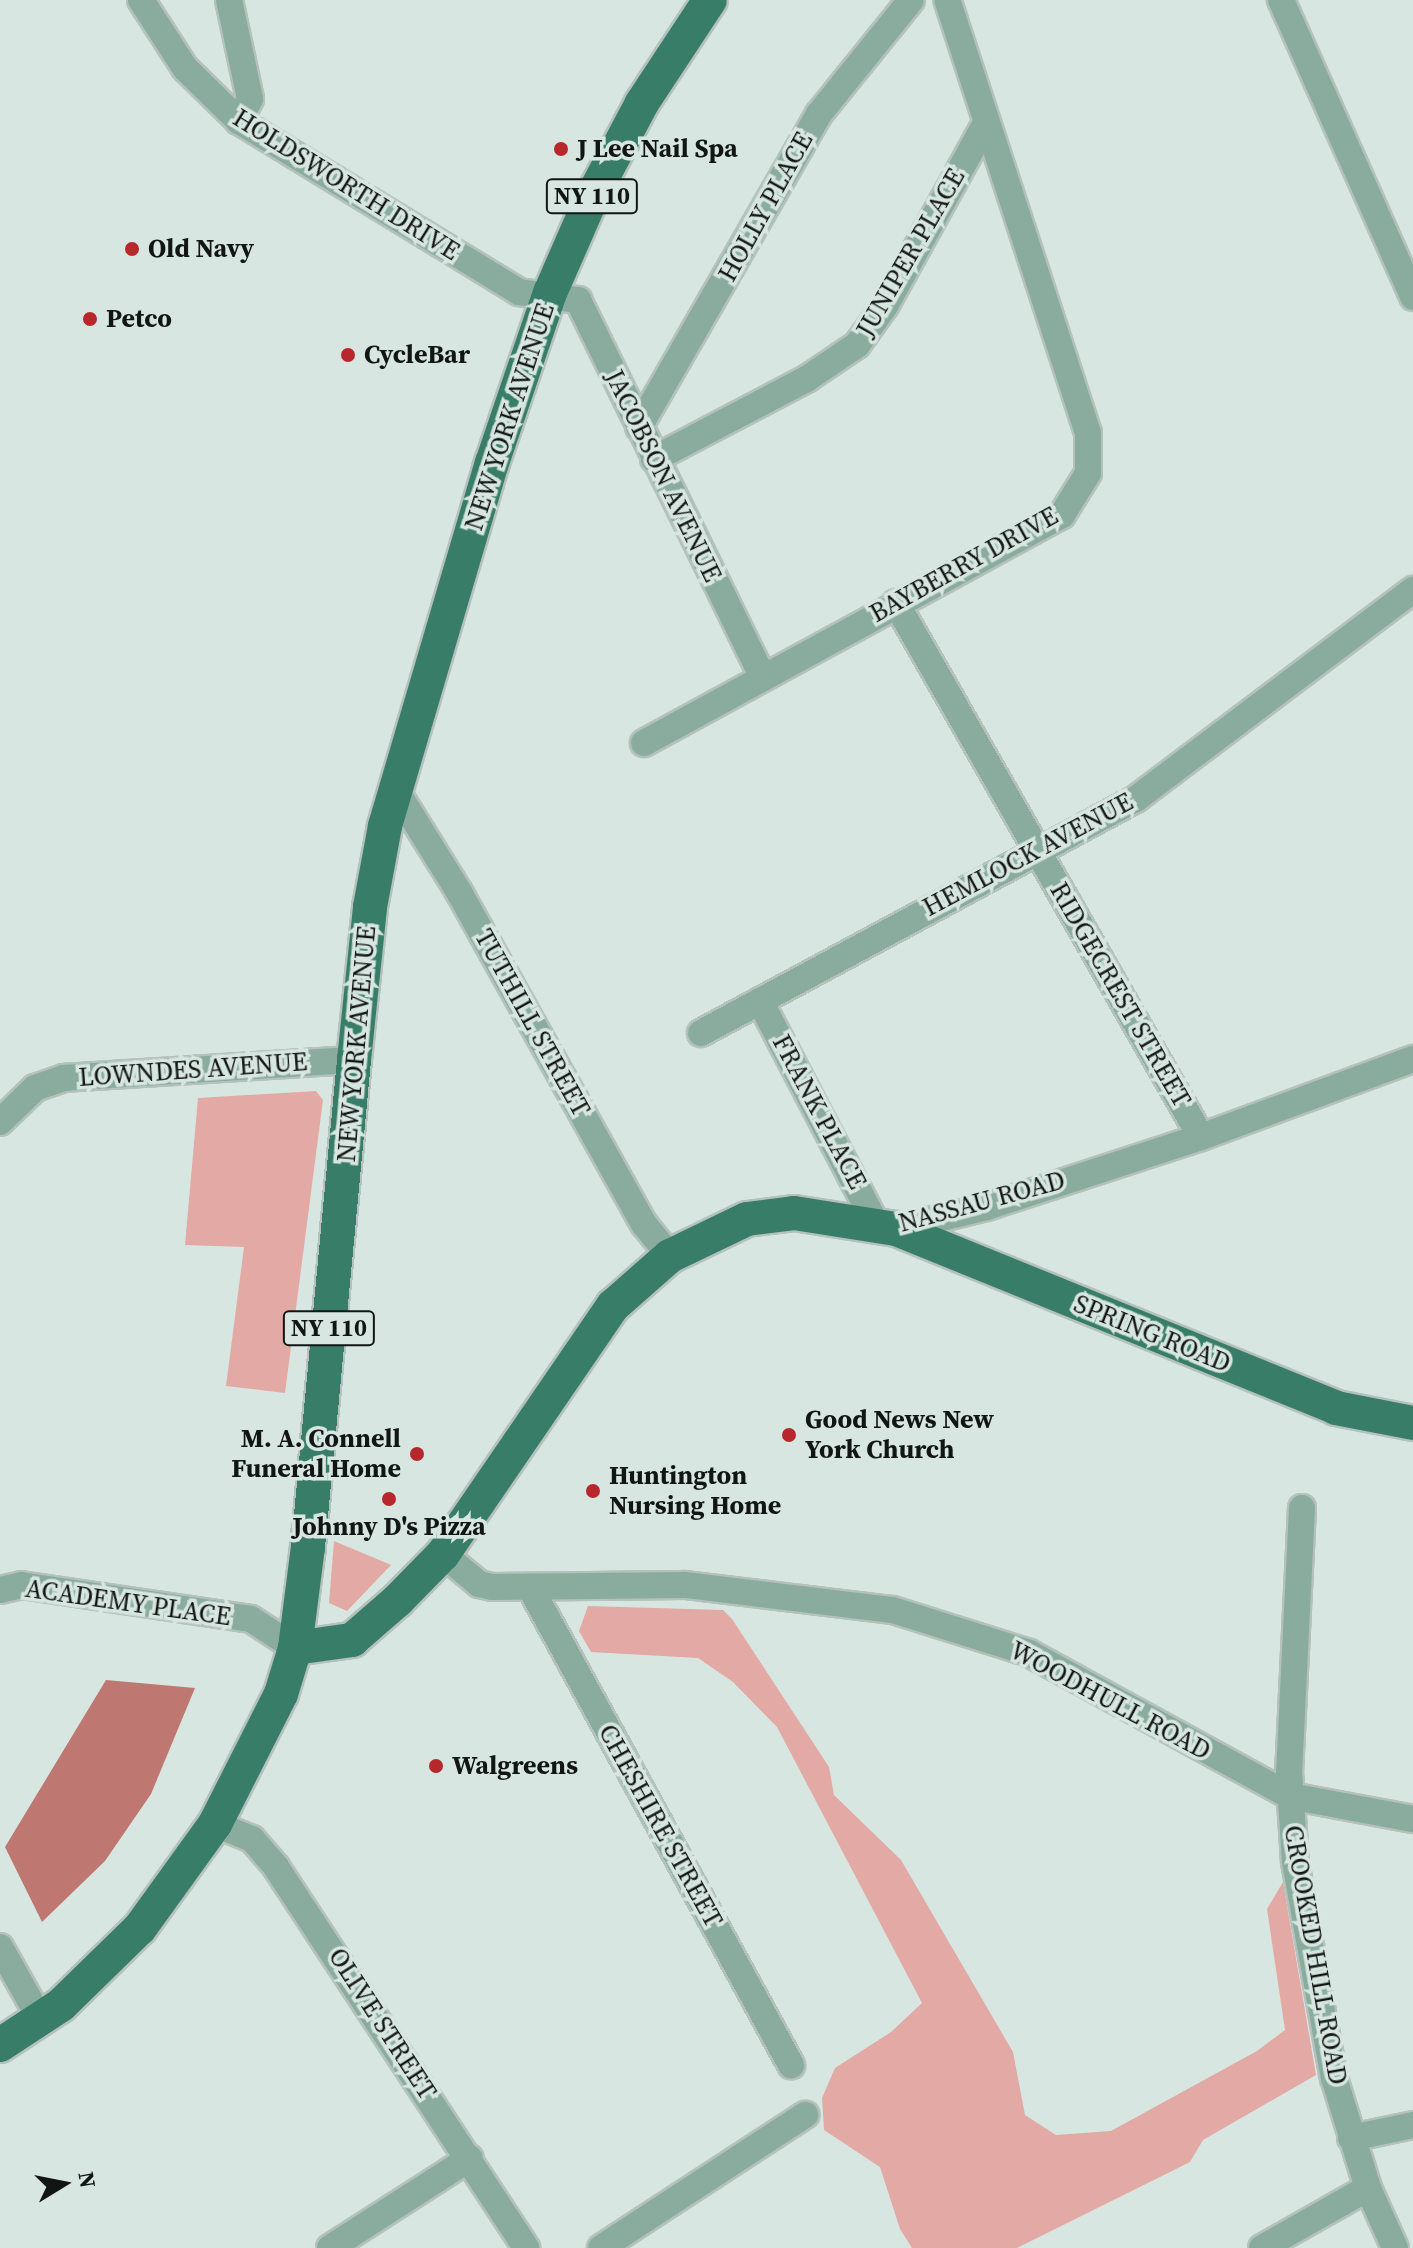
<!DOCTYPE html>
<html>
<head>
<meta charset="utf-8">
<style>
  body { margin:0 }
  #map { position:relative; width:1413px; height:2248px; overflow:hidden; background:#d8e6e1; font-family:"Source Serif 4",serif }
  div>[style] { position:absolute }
  .green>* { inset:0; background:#e3a9a4 }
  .water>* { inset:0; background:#bf7771 }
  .roads { filter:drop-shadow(2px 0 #b4c1bc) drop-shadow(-2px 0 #b4c1bc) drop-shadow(0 2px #b4c1bc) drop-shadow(0 -2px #b4c1bc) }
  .minor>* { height:26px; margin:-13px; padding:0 13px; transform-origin:13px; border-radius:13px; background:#8aac9f }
  .major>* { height:34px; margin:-17px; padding:0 17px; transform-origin:17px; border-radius:17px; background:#387d67 }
  .dots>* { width:22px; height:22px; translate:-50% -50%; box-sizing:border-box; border:4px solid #d8e6e1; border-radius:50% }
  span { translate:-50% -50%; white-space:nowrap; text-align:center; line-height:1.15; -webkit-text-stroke:7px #d8e6e1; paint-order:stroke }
  .shield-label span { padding:2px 6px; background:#d8e6e1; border:2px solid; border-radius:6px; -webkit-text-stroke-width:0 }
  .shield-label { font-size:24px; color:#111614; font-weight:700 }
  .poi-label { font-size:26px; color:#111614; font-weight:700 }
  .left { translate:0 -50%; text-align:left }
  .right { translate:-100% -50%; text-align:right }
  .street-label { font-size:26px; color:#111614 }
  .north { position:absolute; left:24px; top:2144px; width:80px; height:80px; -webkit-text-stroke:6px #d8e6e1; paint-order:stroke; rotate:80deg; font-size:22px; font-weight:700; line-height:32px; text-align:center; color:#111614 }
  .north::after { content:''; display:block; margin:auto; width:28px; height:36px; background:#111614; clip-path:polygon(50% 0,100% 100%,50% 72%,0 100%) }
</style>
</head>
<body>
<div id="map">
  <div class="green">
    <div style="clip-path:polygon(316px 1091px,323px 1100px,285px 1393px,226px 1386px,244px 1247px,185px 1245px,198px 1098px)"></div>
    <div style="clip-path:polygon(334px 1541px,391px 1565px,347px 1611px,329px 1603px)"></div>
    <div style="clip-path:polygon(588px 1606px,723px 1610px,732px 1619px,829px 1767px,834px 1795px,901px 1860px,1013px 2052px,1025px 2115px,1056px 2135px,1111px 2131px,1257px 2051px,1285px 2030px,1267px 1909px,1283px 1882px,1316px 2075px,1203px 2140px,1190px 2162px,1017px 2248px,912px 2248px,900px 2229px,880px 2167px,824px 2130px,822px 2098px,835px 2068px,891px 2032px,922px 2003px,777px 1727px,733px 1682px,698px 1658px,591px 1652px,579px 1631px)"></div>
  </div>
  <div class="water">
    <div style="clip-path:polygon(106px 1680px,195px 1688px,151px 1794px,105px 1861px,42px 1922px,5px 1847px)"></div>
  </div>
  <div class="roads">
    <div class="minor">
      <div style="left:141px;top:0;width:81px;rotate:57.1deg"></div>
      <div style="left:185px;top:68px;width:76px;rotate:44.5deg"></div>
      <div style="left:239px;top:121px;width:328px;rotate:31.4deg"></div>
      <div style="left:519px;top:292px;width:60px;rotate:7.7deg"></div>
      <div style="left:578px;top:300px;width:420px;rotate:63.9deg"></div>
      <div style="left:229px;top:0;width:101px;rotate:78deg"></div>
      <div style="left:250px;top:99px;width:25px;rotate:117deg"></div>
      <div style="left:1281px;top:0;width:325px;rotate:66deg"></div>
      <div style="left:639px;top:427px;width:361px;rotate:-60.1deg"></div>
      <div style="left:819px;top:114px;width:146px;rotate:-51.1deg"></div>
      <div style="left:654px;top:459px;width:174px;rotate:-27.7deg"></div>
      <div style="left:808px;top:378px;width:59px;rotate:-34deg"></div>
      <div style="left:857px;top:345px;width:48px;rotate:-54.3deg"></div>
      <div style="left:885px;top:306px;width:207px;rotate:-61.1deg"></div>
      <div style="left:896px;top:603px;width:615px;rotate:60.27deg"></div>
      <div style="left:644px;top:743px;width:476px;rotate:-28.6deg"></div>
      <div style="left:1062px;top:515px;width:49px;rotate:-58.2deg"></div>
      <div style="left:1088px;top:473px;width:40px;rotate:-90deg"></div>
      <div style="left:1088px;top:433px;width:455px;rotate:-108deg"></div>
      <div style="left:395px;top:789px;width:121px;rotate:58.1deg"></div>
      <div style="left:459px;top:892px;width:380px;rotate:60.9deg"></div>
      <div style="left:644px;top:1224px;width:41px;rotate:50.9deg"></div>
      <div style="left:760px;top:1001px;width:251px;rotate:62.5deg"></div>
      <div style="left:701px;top:1033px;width:495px;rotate:-28.3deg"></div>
      <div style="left:1137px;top:798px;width:346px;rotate:-37deg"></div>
      <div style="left:0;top:1122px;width:49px;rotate:-44.2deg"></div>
      <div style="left:35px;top:1088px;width:31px;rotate:-19deg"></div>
      <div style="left:64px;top:1078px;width:291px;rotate:-3.6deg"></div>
      <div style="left:896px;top:1229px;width:94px;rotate:-13.6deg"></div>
      <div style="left:987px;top:1207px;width:225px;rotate:-18.1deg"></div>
      <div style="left:1201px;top:1137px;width:226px;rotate:-20.2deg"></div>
      <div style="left:1302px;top:1508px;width:263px;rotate:92.8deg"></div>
      <div style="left:1289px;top:1771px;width:91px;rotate:86.2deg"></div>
      <div style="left:1295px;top:1862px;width:219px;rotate:79.8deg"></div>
      <div style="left:1334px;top:2078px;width:115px;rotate:72.8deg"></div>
      <div style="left:1368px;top:2188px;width:66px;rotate:65.8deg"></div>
      <div style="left:443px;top:1554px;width:47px;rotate:39.8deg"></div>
      <div style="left:479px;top:1584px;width:13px;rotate:13deg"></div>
      <div style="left:492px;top:1587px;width:193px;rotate:-0.6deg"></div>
      <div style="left:685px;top:1585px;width:209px;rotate:6.9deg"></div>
      <div style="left:893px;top:1610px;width:143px;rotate:17.5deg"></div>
      <div style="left:1029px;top:1653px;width:298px;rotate:28.7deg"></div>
      <div style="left:1290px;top:1796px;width:125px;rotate:10.6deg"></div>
      <div style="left:530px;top:1587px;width:545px;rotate:61.36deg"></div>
      <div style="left:0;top:1590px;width:22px;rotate:-13deg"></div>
      <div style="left:21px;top:1585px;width:232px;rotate:8.4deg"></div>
      <div style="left:251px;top:1619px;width:53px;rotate:33.4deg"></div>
      <div style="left:215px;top:1824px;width:40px;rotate:22deg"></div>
      <div style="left:252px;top:1839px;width:37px;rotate:49deg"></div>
      <div style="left:276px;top:1867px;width:456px;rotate:56.7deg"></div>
      <div style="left:0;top:1947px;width:84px;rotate:60.7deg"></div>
      <div style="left:1351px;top:2138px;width:63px;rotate:-11.8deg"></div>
      <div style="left:330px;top:2248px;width:166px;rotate:-32.7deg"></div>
      <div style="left:601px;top:2248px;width:244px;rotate:-33.1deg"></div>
      <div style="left:1262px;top:2248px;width:122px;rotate:-29.5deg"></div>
    </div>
    <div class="major">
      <div style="left:295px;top:1648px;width:58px;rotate:-8deg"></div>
      <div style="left:352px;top:1640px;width:61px;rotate:-41deg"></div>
      <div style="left:398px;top:1600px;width:64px;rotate:-45.6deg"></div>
      <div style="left:443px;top:1554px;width:301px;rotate:-55.6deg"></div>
      <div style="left:613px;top:1306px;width:76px;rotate:-41.3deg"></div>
      <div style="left:670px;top:1256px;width:85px;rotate:-25.7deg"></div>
      <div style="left:747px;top:1219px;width:47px;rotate:-7.3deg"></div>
      <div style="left:794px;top:1213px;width:103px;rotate:8.9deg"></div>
      <div style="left:896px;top:1229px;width:475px;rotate:22.1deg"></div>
      <div style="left:1336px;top:1408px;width:78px;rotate:11deg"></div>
      <div style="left:0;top:2045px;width:73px;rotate:-33.3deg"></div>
      <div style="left:61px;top:2005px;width:110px;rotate:-44.3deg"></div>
      <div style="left:140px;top:1928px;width:128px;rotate:-54.2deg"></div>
      <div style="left:215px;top:1824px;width:146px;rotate:-63.1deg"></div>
      <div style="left:281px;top:1694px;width:48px;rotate:-73.1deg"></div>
      <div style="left:295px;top:1648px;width:102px;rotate:-82.7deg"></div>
      <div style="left:308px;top:1547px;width:489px;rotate:-84.6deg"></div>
      <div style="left:354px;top:1060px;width:154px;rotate:-84deg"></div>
      <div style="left:370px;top:907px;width:82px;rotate:-79.5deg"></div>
      <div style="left:385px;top:826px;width:378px;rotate:-73.6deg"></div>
      <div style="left:492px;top:463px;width:180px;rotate:-71.2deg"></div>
      <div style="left:550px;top:293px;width:103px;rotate:-66.4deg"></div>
      <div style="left:591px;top:199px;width:109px;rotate:-62deg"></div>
      <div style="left:642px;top:103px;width:123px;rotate:-56.6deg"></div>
    </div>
  </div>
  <div class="dots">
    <div style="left:561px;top:149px;background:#b7272b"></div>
    <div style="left:132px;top:249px;background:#b7272b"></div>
    <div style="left:90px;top:319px;background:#b7272b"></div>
    <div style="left:348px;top:355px;background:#b7272b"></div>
    <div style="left:789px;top:1435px;background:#b7272b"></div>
    <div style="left:417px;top:1454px;background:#b7272b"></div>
    <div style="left:593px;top:1491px;background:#b7272b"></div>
    <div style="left:389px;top:1499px;background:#b7272b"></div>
    <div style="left:436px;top:1766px;background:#b7272b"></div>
  </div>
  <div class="shield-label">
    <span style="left:592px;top:196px">NY 110</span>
    <span style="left:329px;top:1328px">NY 110</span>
  </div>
  <div class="poi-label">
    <span class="left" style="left:577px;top:149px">J Lee Nail Spa</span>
    <span class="left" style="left:148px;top:249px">Old Navy</span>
    <span class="left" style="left:106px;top:319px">Petco</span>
    <span class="left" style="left:364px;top:355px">CycleBar</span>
    <span class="left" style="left:805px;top:1435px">Good News New<br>York Church</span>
    <span class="right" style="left:401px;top:1454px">M. A. Connell<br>Funeral Home</span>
    <span class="left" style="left:609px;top:1491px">Huntington<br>Nursing Home</span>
    <span style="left:389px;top:1527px">Johnny D's Pizza</span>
    <span class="left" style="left:452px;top:1766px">Walgreens</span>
  </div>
  <div class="street-label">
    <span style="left:346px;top:185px;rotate:32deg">HOLDSWORTH DRIVE</span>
    <span style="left:766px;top:207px;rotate:-61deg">HOLLY PLACE</span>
    <span style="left:911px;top:253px;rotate:-60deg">JUNIPER PLACE</span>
    <span style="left:510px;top:417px;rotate:-72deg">NEW YORK AVENUE</span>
    <span style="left:663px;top:476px;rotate:64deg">JACOBSON AVENUE</span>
    <span style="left:964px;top:565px;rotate:-29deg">BAYBERRY DRIVE</span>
    <span style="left:1028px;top:855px;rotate:-28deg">HEMLOCK AVENUE</span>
    <span style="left:1120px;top:995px;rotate:60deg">RIDGECREST STREET</span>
    <span style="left:532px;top:1023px;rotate:61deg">TUTHILL STREET</span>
    <span style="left:357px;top:1044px;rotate:-85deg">NEW YORK AVENUE</span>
    <span style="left:193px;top:1070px;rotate:-4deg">LOWNDES AVENUE</span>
    <span style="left:819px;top:1112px;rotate:62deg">FRANK PLACE</span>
    <span style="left:982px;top:1202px;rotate:-15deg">NASSAU ROAD</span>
    <span style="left:1152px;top:1334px;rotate:22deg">SPRING ROAD</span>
    <span style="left:128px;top:1603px;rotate:8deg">ACADEMY PLACE</span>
    <span style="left:1110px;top:1701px;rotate:28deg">WOODHULL ROAD</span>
    <span style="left:660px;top:1826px;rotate:61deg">CHESHIRE STREET</span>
    <span style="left:1315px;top:1955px;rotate:80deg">CROOKED HILL ROAD</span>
    <span style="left:382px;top:2024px;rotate:57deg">OLIVE STREET</span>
  </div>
  <div class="north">N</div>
</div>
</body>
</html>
